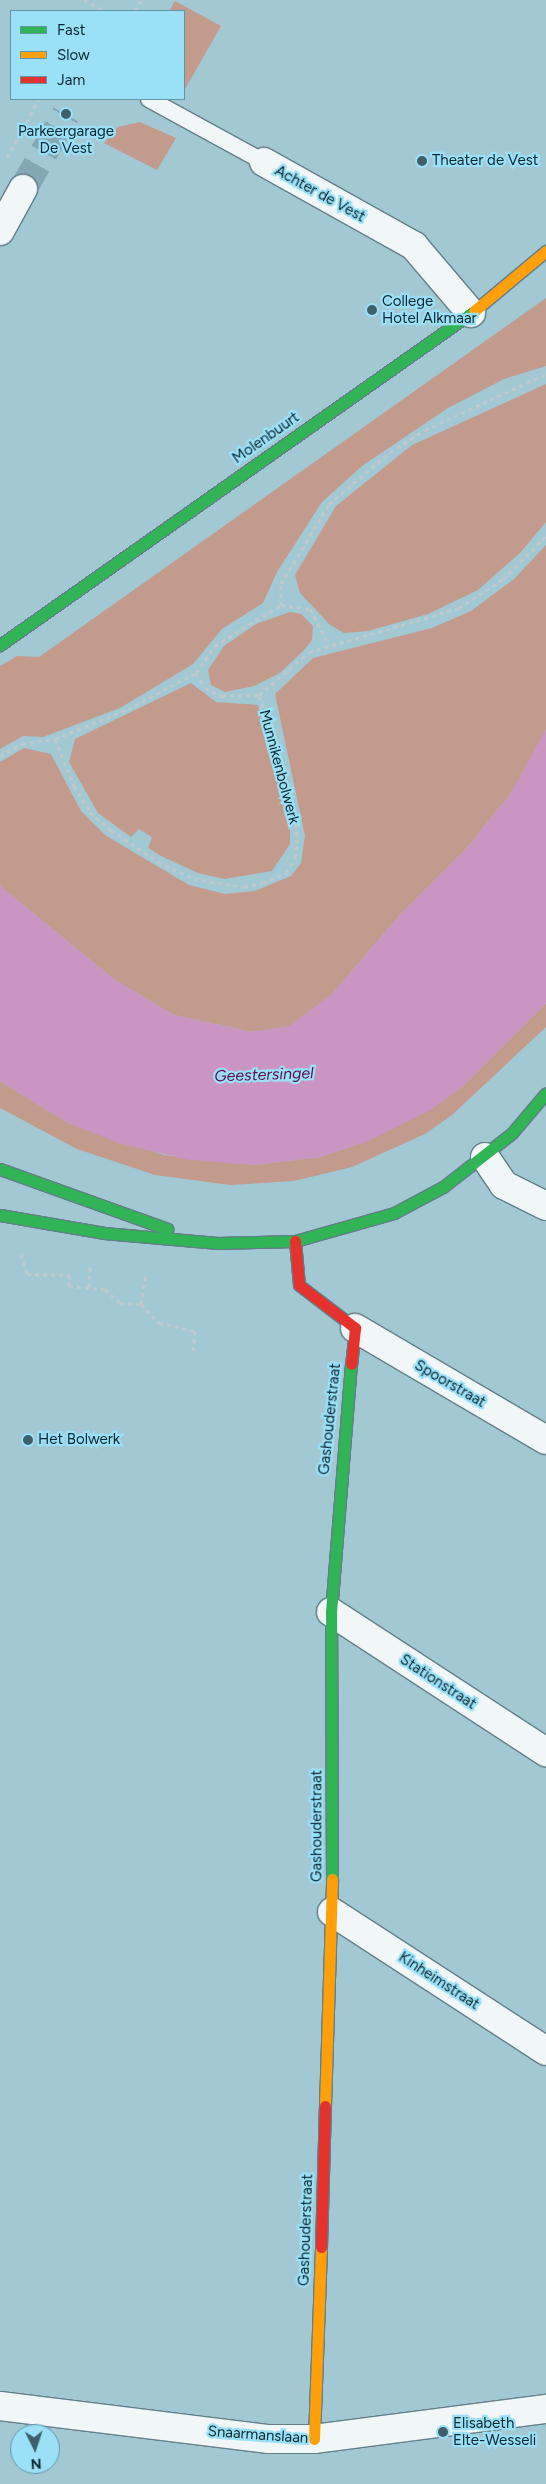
<!DOCTYPE html>
<html>
<head>
<meta charset="utf-8">
<style>
  body { margin:0 }
  #map { position:relative; width:546px; height:2484px; overflow:hidden; background:#a2c8d4; font-family:Figtree,sans-serif }
  div>[style] { position:absolute }
  .green>* { inset:0; background:#c29b8d }
  .water>* { inset:0; background:#ca94c3 }
  .street-tunnel>* { height:28px; margin-top:-14px; transform-origin:0; background:repeating-linear-gradient(90deg,#84a8b3 0 28px,transparent 0 42px) }
  .path>* { height:3px; margin-top:-1.5px; transform-origin:0; background:repeating-linear-gradient(90deg,#bdc9cd 0 4px,transparent 0 8px) }
  .roads { filter:drop-shadow(1px 0 #637f88) drop-shadow(-1px 0 #637f88) drop-shadow(0 1px #637f88) drop-shadow(0 -1px #637f88) }
  .lane>* { height:16px; margin:-8px; padding:0 8px; transform-origin:8px; border-radius:8px; background:#f1f7f9 }
  .street>* { height:28px; margin:-14px; padding:0 14px; transform-origin:14px; border-radius:14px; background:#f1f7f9 }
  .fast>* { height:11px; margin:-5.5px; padding:0 5.5px; transform-origin:5.5px; border-radius:5.5px; background:#30b455 }
  .slow>* { height:11px; margin:-5.5px; padding:0 5.5px; transform-origin:5.5px; border-radius:5.5px; background:#ff9f0a }
  .jam>* { height:11px; margin:-5.5px; padding:0 5.5px; transform-origin:5.5px; border-radius:5.5px; background:#e5322d }
  .dots>* { width:14px; height:14px; translate:-50% -50%; box-sizing:border-box; border:2px solid #9ae0f7; border-radius:50% }
  span { translate:-50% -50%; white-space:nowrap; text-align:center; line-height:1.15; -webkit-text-stroke:4.5px #9ae0f7; paint-order:stroke }
  .poi-label { font-size:15px; color:#0a2831 }
  .left { translate:0 -50%; text-align:left }
  .street-label { font-size:15px; color:#0a2831 }
  .water-label { font-size:16px; color:#600b4c; font-style:italic }
  .legend { position:absolute; left:10px; top:10px; width:175px; height:90px; box-sizing:border-box; background:#9ae0f7; border:1px solid #6096a8; margin:0; padding:6px 9px; list-style:none; font-size:15px; color:#0a2831 }
  .legend li { display:flex; align-items:center; gap:10px; height:25px }
  .legend b { width:25px; border:1px solid #6096a8 }
  .north { position:absolute; left:10px; top:2424px; width:50px; height:50px; box-sizing:border-box; background:#9ae0f7; border:1px solid #6096a8; border-radius:50%; rotate:176deg; font-size:14px; font-weight:700; line-height:20px; text-align:center; color:#0a2831 }
  .north::after { content:''; display:block; margin:auto; width:18px; height:22px; background:#3f606a; clip-path:polygon(50% 0,100% 100%,50% 72%,0 100%) }
</style>
</head>
<body>
<div id="map">
  <div class="green">
    <div style="clip-path:polygon(175px 1px,221px 26px,184px 91px,184px 11px,169px 11px)"></div>
    <div style="clip-path:polygon(140px 122px,176px 138px,157px 170px,104px 143px,118px 127px)"></div>
    <div style="clip-path:polygon(546px 298px,546px 366px,504px 379px,448px 408px,362px 466px,322px 502px,277px 572px,263px 603px,222px 629px,193px 664px,120px 708px,43px 737px,23px 736px,0 749px,0 666px,17px 656px,39px 657px)"></div>
    <div style="clip-path:polygon(546px 384px,546px 522px,520px 553px,478px 590px,428px 614px,368px 631px,344px 633px,330px 625px,300px 593px,295px 575px,336px 506px,412px 445px)"></div>
    <div style="clip-path:polygon(546px 545px,546px 729px,539px 746px,511px 793px,466px 849px,399px 916px,332px 994px,290px 1026px,252px 1032px,174px 1015px,115px 980px,0 886px,0 762px,24px 748px,51px 754px,81px 811px,105px 835px,189px 885px,225px 894px,255px 891px,291px 876px,301px 863px,305px 836px,275px 694px,313px 658px,432px 628px,471px 611px,514px 579px)"></div>
    <div style="clip-path:polygon(290px 612px,301px 614px,313px 626px,312px 640px,305px 649px,280px 673px,254px 686px,225px 692px,211px 685px,208px 670px,224px 646px,256px 624px)"></div>
    <div style="clip-path:polygon(191px 683px,216px 702px,258px 705px,290px 825px,290px 844px,272px 871px,224px 879px,198px 873px,161px 856px,148px 848px,152px 837px,139px 829px,131px 837px,98px 813px,69px 762px,75px 739px)"></div>
    <div style="clip-path:polygon(546px 1003px,546px 1027px,452px 1115px,425px 1134px,352px 1167px,294px 1181px,230px 1185px,155px 1175px,77px 1149px,0 1108px,0 1081px,68px 1123px,164px 1155px,254px 1165px,320px 1157px,365px 1142px,431px 1109px,462px 1087px)"></div>
  </div>
  <div class="water">
    <div style="clip-path:polygon(546px 729px,546px 1003px,462px 1087px,432px 1109px,366px 1142px,320px 1157px,255px 1165px,190px 1160px,121px 1144px,68px 1123px,0 1081px,0 886px,115px 980px,174px 1015px,252px 1032px,289px 1026px,332px 994px,399px 916px,466px 849px,511px 793px)"></div>
  </div>
  <div class="street-tunnel">
    <div style="left:23px;top:189px;width:86px;rotate:-60.2deg"></div>
  </div>
  <div class="path">
    <div style="left:84px;top:0;width:24px;rotate:28deg"></div>
    <div style="left:135px;top:11px;width:13px;rotate:-61deg"></div>
    <div style="left:7px;top:157px;width:66px;rotate:-61.1deg"></div>
    <div style="left:281px;top:605px;width:29px;rotate:8deg"></div>
    <div style="left:310px;top:609px;width:41px;rotate:62.2deg"></div>
    <div style="left:196px;top:673px;width:33px;rotate:-55deg"></div>
    <div style="left:215px;top:646px;width:78px;rotate:-31.8deg"></div>
    <div style="left:281px;top:605px;width:21px;rotate:-90deg"></div>
    <div style="left:281px;top:584px;width:93px;rotate:-59deg"></div>
    <div style="left:329px;top:504px;width:80px;rotate:-40.4deg"></div>
    <div style="left:390px;top:452px;width:41px;rotate:-32.2deg"></div>
    <div style="left:425px;top:430px;width:133px;rotate:-24.8deg"></div>
    <div style="left:55px;top:739px;width:79px;rotate:-22.3deg"></div>
    <div style="left:128px;top:709px;width:77px;rotate:-27.9deg"></div>
    <div style="left:196px;top:673px;width:17px;rotate:59deg"></div>
    <div style="left:205px;top:688px;width:19px;rotate:25deg"></div>
    <div style="left:222px;top:696px;width:37px;rotate:-2deg"></div>
    <div style="left:0;top:756px;width:25px;rotate:-29deg"></div>
    <div style="left:22px;top:744px;width:33px;rotate:-9deg"></div>
    <div style="left:55px;top:739px;width:51px;rotate:68deg"></div>
    <div style="left:74px;top:786px;width:31px;rotate:58deg"></div>
    <div style="left:90px;top:812px;width:28px;rotate:41deg"></div>
    <div style="left:111px;top:830px;width:57px;rotate:34.2deg"></div>
    <div style="left:158px;top:862px;width:40px;rotate:25deg"></div>
    <div style="left:194px;top:879px;width:51px;rotate:9.1deg"></div>
    <div style="left:244px;top:887px;width:19px;rotate:-12deg"></div>
    <div style="left:263px;top:883px;width:25px;rotate:-23deg"></div>
    <div style="left:286px;top:873px;width:17px;rotate:-59deg"></div>
    <div style="left:295px;top:858px;width:15px;rotate:-82deg"></div>
    <div style="left:297px;top:843px;width:20px;rotate:-93deg"></div>
    <div style="left:296px;top:823px;width:133px;rotate:-106.1deg"></div>
    <div style="left:259px;top:695px;width:66px;rotate:-40.7deg"></div>
    <div style="left:309px;top:652px;width:156px;rotate:-16.3deg"></div>
    <div style="left:459px;top:608px;width:53px;rotate:-33.4deg"></div>
    <div style="left:503px;top:579px;width:61px;rotate:-45deg"></div>
    <div style="left:21px;top:1254px;width:21px;rotate:73deg"></div>
    <div style="left:27px;top:1274px;width:42px;rotate:1.4deg"></div>
    <div style="left:69px;top:1275px;width:11px;rotate:90deg"></div>
    <div style="left:69px;top:1286px;width:36px;rotate:5deg"></div>
    <div style="left:105px;top:1289px;width:21px;rotate:43deg"></div>
    <div style="left:120px;top:1303px;width:21px;rotate:3deg"></div>
    <div style="left:141px;top:1304px;width:26px;rotate:47deg"></div>
    <div style="left:159px;top:1323px;width:37px;rotate:13deg"></div>
    <div style="left:195px;top:1331px;width:23px;rotate:95deg"></div>
    <div style="left:89px;top:1287px;width:22px;rotate:-87deg"></div>
    <div style="left:141px;top:1304px;width:32px;rotate:-81deg"></div>
  </div>
  <div class="roads">
    <div class="lane">
      <div style="left:149px;top:99px;width:131px;rotate:28.7deg"></div>
    </div>
    <div class="street">
      <div style="left:264px;top:162px;width:172px;rotate:29.2deg"></div>
      <div style="left:414px;top:246px;width:88px;rotate:49.6deg"></div>
      <div style="left:0;top:231px;width:48px;rotate:-61.3deg"></div>
      <div style="left:485px;top:1157px;width:34px;rotate:56deg"></div>
      <div style="left:504px;top:1185px;width:47px;rotate:26.6deg"></div>
      <div style="left:355px;top:1328px;width:221px;rotate:30.4deg"></div>
      <div style="left:331px;top:1612px;width:257px;rotate:33.1deg"></div>
      <div style="left:332px;top:1912px;width:255px;rotate:33deg"></div>
      <div style="left:0;top:2406px;width:271px;rotate:7deg"></div>
      <div style="left:269px;top:2439px;width:45px"></div>
      <div style="left:314px;top:2439px;width:234px;rotate:-7.4deg"></div>
    </div>
    <div class="fast">
      <div style="left:0;top:645px;width:580px;rotate:-35.17deg"></div>
      <div style="left:0;top:1169px;width:178px;rotate:19.7deg"></div>
      <div style="left:0;top:1215px;width:106px;rotate:9.8deg"></div>
      <div style="left:104px;top:1233px;width:114px;rotate:5deg"></div>
      <div style="left:218px;top:1243px;width:77px;rotate:-1.5deg"></div>
      <div style="left:295px;top:1241px;width:103px;rotate:-15.8deg"></div>
      <div style="left:394px;top:1213px;width:55px;rotate:-28deg"></div>
      <div style="left:443px;top:1187px;width:88px;rotate:-38deg"></div>
      <div style="left:512px;top:1133px;width:52px;rotate:-49.6deg"></div>
      <div style="left:332px;top:1879px;width:267px;rotate:-90.2deg"></div>
      <div style="left:331px;top:1612px;width:249px;rotate:-85.4deg"></div>
    </div>
    <div class="slow">
      <div style="left:474px;top:311px;width:94px;rotate:-39.8deg"></div>
      <div style="left:325px;top:2106px;width:227px;rotate:-88.2deg"></div>
      <div style="left:314px;top:2439px;width:192px;rotate:-87.9deg"></div>
    </div>
    <div class="jam">
      <div style="left:295px;top:1241px;width:44px;rotate:84.8deg"></div>
      <div style="left:299px;top:1285px;width:71px;rotate:37.5deg"></div>
      <div style="left:355px;top:1328px;width:36px;rotate:96deg"></div>
      <div style="left:321px;top:2247px;width:141px;rotate:-88.4deg"></div>
    </div>
  </div>
  <div class="dots">
    <div style="left:66px;top:114px;background:#3f606a"></div>
    <div style="left:422px;top:161px;background:#3f606a"></div>
    <div style="left:372px;top:310px;background:#3f606a"></div>
    <div style="left:28px;top:1440px;background:#3f606a"></div>
    <div style="left:443px;top:2432px;background:#3f606a"></div>
  </div>
  <div class="poi-label">
    <span style="left:66px;top:140px">Parkeergarage<br>De Vest</span>
    <span class="left" style="left:432px;top:161px">Theater de Vest</span>
    <span class="left" style="left:382px;top:310px">College<br>Hotel Alkmaar</span>
    <span class="left" style="left:38px;top:1440px">Het Bolwerk</span>
    <span class="left" style="left:453px;top:2432px">Elisabeth<br>Elte-Wesseli</span>
  </div>
  <div class="street-label">
    <span style="left:320px;top:194px;rotate:29deg">Achter de Vest</span>
    <span style="left:266px;top:438px;rotate:-35deg">Molenbuurt</span>
    <span style="left:279px;top:767px;rotate:75deg">Munnikenbolwerk</span>
    <span style="left:450px;top:1384px;rotate:30deg">Spoorstraat</span>
    <span style="left:330px;top:1419px;rotate:-84deg">Gashouderstraat</span>
    <span style="left:438px;top:1682px;rotate:33deg">Stationstraat</span>
    <span style="left:317px;top:1826px;rotate:-90deg">Gashouderstraat</span>
    <span style="left:439px;top:1981px;rotate:33deg">Kinheimstraat</span>
    <span style="left:306px;top:2230px;rotate:-88deg">Gashouderstraat</span>
    <span style="left:258px;top:2435px;rotate:4deg">Snaarmanslaan</span>
  </div>
  <div class="water-label">
    <span style="left:264px;top:1075px;rotate:-2deg">Geestersingel</span>
  </div>
  <ul class="legend">
  <li><b style="height:6px;background:#30b455"></b>Fast</li>
  <li><b style="height:6px;background:#ff9f0a"></b>Slow</li>
  <li><b style="height:6px;background:#e5322d"></b>Jam</li>
  </ul>
  <div class="north">N</div>
</div>
</body>
</html>
